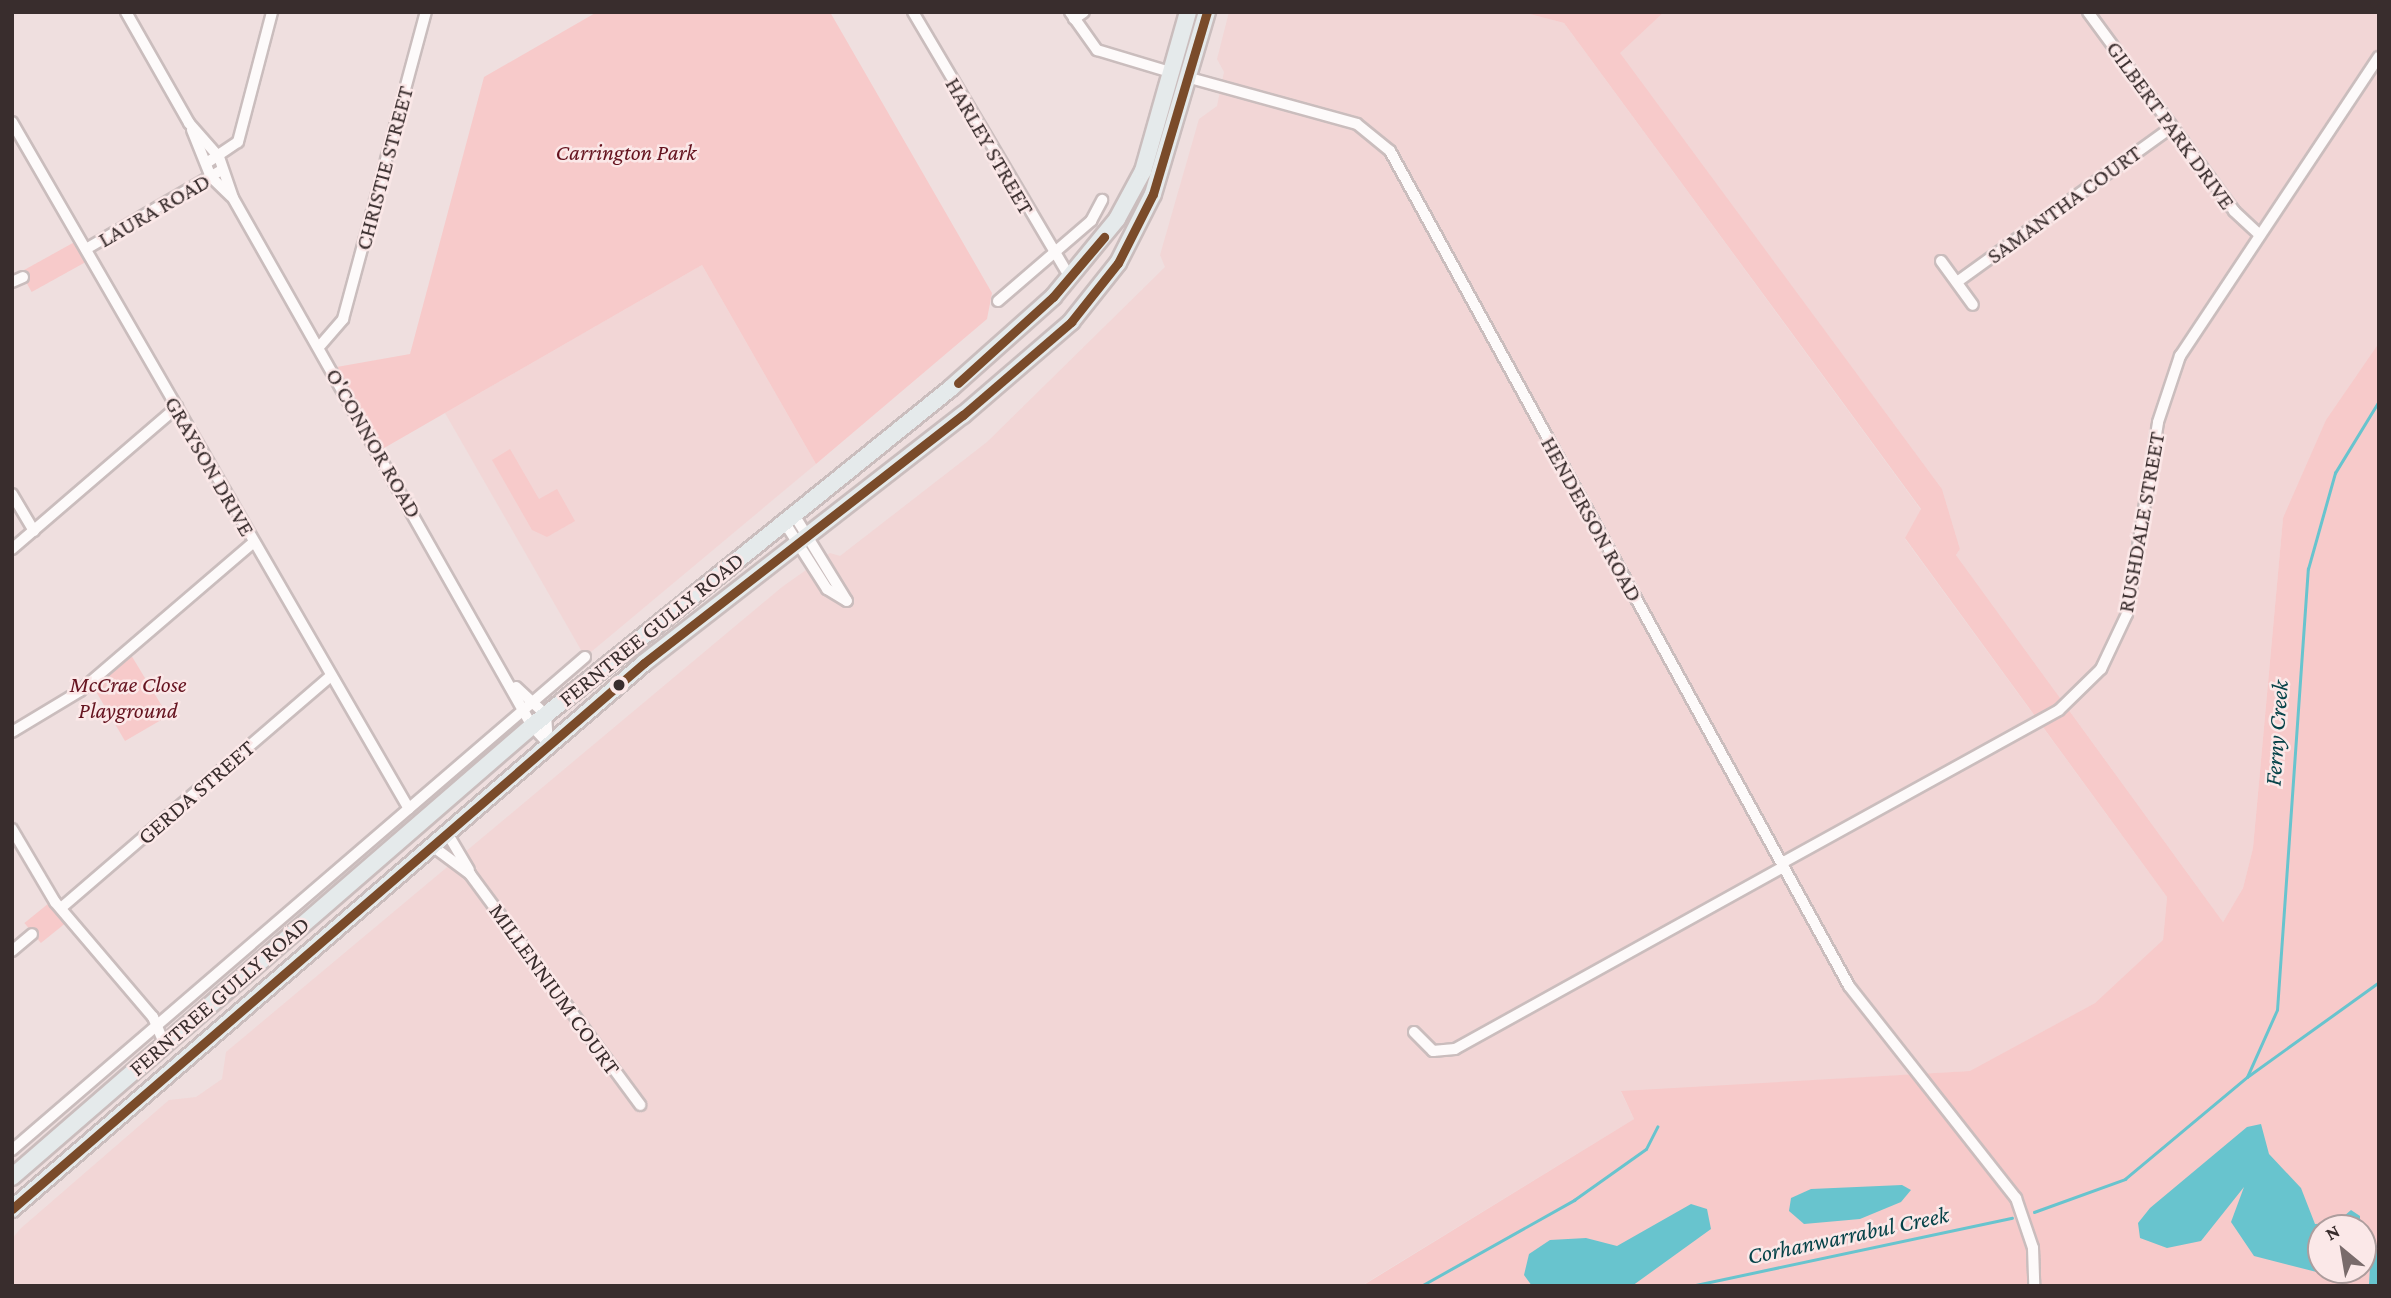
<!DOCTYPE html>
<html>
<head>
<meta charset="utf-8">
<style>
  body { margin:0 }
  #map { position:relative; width:2391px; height:1298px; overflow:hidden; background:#efdfdf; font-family:"Crimson Pro",serif }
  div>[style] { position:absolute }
  .built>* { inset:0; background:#f2d6d6 }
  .green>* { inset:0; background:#f7caca; transform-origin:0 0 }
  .water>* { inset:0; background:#68c4ce }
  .stream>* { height:2.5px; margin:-1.25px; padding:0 1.25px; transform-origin:1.25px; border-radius:1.25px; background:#68c4ce }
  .roads { filter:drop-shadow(2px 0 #cabdbd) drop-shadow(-2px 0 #cabdbd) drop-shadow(0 2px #cabdbd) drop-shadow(0 -2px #cabdbd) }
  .street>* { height:10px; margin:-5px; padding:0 5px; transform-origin:5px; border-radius:5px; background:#fdfafa }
  .primary>* { height:16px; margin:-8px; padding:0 8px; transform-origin:8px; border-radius:8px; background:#e5eaeb }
  .bus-1>* { height:9px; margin:-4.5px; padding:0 4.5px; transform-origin:4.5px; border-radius:4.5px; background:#7a4b2a }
  .dots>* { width:19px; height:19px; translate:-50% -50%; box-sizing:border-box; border:4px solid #fbe8e8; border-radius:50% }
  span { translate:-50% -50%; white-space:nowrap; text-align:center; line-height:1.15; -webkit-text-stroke:5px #fbe8e8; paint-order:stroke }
  .street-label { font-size:23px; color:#392d2d }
  .park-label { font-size:23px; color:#65131f; font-style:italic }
  .water-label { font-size:24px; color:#064349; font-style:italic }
  .frame { position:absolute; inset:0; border:14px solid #392d2d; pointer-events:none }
  .north { position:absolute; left:2307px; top:1214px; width:70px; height:70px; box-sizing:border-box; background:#fbe8e8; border:2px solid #ad9d9d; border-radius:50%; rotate:330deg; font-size:19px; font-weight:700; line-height:28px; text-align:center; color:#392d2d }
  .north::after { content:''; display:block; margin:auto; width:24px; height:32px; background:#796b6b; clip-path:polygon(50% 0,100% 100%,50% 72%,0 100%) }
</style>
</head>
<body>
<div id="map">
  <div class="built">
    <div style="clip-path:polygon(1229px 12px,1522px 12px,1564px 23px,1921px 510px,1905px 539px,2167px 897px,2163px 941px,2095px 1003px,1971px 1071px,1621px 1092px,1634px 1119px,1361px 1286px,12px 1286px,12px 1239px,20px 1229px,169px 1100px,196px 1097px,222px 1079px,226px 1052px,782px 587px,830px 553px,840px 556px,987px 442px,1165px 267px,1160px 255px,1199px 119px,1217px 106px,1224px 72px,1217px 59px)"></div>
    <div style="clip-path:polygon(1664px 12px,2379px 12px,2379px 344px,2283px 518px,2253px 848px,2243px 888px,2223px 922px,1956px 555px,1960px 549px,1942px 489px,1619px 53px)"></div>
    <div style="clip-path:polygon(702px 265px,816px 464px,585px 657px,445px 413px)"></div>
  </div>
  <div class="green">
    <div style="clip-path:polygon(597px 12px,830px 12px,992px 293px,987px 319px,816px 464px,702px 265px,379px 451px,331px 368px,410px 354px,484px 77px)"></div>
    <div style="clip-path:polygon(evenodd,1522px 12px,1664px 12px,1620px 53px,1942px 489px,1960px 549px,1956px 555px,2223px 922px,2243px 888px,2253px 848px,2283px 518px,2326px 420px,2379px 343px,2379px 1286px,1362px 1286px,1634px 1119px,1621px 1091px,1970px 1071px,2095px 1003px,2163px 940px,2167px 897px,1905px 538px,1921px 509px,1564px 23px,1522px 12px,2321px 1228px,2363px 1228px,2363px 1270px,2321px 1270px,2321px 1228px)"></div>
    <div style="left:80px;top:239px;width:23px;height:68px;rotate:61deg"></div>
    <div style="clip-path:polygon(510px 449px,539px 499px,557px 489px,575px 521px,547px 537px,532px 530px,492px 460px)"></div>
    <div style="clip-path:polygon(128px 650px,168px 716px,125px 741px,91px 683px)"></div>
    <div style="left:54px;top:899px;width:26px;height:38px;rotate:51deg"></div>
  </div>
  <div class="water">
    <div style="clip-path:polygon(2261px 1124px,2269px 1154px,2301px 1188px,2315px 1224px,2336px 1223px,2351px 1210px,2360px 1216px,2360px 1228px,2321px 1228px,2321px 1270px,2363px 1270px,2363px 1236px,2379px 1247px,2379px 1286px,2369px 1284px,2370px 1267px,2344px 1279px,2254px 1256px,2231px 1222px,2244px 1187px,2201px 1241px,2167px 1248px,2140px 1238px,2138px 1223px,2150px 1208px,2247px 1127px)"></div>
    <div style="clip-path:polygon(1902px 1185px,1911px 1190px,1901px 1202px,1860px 1219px,1804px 1224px,1789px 1211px,1791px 1198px,1811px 1189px)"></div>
    <div style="clip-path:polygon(1691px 1204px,1707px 1209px,1711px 1229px,1632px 1286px,1532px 1286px,1524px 1275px,1529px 1254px,1550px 1240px,1586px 1238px,1617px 1246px)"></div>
  </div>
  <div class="stream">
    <div style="left:2247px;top:1077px;width:73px;rotate:-65.9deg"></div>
    <div style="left:2277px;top:1010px;width:442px;rotate:-86deg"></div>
    <div style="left:2308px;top:569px;width:100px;rotate:-74.3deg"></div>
    <div style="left:2335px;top:473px;width:84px;rotate:-58.6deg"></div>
    <div style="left:2034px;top:1212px;width:97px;rotate:-19.9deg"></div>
    <div style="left:2125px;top:1179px;width:159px;rotate:-39.9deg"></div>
    <div style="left:2247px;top:1077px;width:163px;rotate:-35.7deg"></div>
    <div style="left:1421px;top:1286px;width:176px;rotate:-29.3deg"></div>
    <div style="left:1574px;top:1200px;width:88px;rotate:-35.3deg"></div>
    <div style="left:1646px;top:1149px;width:25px;rotate:-63deg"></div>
    <div style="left:1691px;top:1286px;width:328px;rotate:-12deg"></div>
  </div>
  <div class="roads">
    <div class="street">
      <div style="left:126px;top:12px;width:128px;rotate:60.4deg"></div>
      <div style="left:189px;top:123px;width:45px;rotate:48.6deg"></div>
      <div style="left:219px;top:157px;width:43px;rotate:71.1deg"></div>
      <div style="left:233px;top:198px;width:607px;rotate:60.48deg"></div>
      <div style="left:532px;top:726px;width:23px;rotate:47deg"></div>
      <div style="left:913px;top:12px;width:309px;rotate:59.4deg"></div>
      <div style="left:1070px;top:12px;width:47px;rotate:54.6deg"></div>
      <div style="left:1097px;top:50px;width:79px;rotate:16.8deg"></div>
      <div style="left:2088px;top:12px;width:247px;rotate:53.7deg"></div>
      <div style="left:2234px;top:211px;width:34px;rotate:43deg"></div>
      <div style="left:1074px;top:19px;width:12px;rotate:-35deg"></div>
      <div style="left:1190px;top:78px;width:173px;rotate:15.4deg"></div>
      <div style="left:1357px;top:124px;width:43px;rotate:39.3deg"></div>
      <div style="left:1390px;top:151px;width:953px;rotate:61.2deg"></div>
      <div style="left:1849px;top:986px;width:270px;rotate:51.8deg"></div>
      <div style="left:2016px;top:1198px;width:53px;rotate:71.2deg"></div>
      <div style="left:2033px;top:1248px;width:38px;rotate:88deg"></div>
      <div style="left:12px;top:122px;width:793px;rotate:59.98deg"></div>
      <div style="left:192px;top:130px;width:51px;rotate:68deg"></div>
      <div style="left:211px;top:177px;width:28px;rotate:44deg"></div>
      <div style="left:208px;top:162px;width:36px;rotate:-34deg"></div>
      <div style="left:238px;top:142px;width:134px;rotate:-75.3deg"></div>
      <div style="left:86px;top:249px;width:157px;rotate:-30.2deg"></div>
      <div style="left:1941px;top:261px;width:54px;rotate:54deg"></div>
      <div style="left:12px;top:282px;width:12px;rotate:-24deg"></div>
      <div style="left:1957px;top:282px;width:265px;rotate:-35.8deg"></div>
      <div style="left:998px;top:301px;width:123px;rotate:-40.7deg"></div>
      <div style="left:1091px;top:221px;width:24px;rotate:-62deg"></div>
      <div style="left:319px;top:347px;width:37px;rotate:-49deg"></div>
      <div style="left:343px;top:319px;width:318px;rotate:-74.9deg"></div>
      <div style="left:12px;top:494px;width:43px;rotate:59.3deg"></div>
      <div style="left:793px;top:513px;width:103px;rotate:58.5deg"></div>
      <div style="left:783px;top:520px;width:82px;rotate:57.5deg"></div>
      <div style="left:827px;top:589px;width:23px;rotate:31deg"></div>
      <div style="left:12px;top:549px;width:218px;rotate:-40.7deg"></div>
      <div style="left:516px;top:687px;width:41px;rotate:43deg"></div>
      <div style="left:546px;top:715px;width:28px;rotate:86deg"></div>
      <div style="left:12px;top:732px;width:79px;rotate:-31.1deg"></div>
      <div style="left:80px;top:691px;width:229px;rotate:-40.6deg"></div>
      <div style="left:12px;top:829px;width:85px;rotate:59.5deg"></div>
      <div style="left:55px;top:902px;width:151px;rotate:49.6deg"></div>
      <div style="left:153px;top:1017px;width:28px;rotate:67deg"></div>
      <div style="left:446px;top:831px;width:45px;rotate:59.5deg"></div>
      <div style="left:431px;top:845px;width:49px;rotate:36.6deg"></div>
      <div style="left:470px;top:874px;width:287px;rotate:53.6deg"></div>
      <div style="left:1782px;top:863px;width:316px;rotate:-28.9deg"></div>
      <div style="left:2059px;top:710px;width:59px;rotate:-44.3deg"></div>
      <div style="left:2101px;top:669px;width:61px;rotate:-64.7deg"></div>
      <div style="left:2127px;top:614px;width:194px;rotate:-80.8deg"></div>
      <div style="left:2158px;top:422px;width:70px;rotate:-71.6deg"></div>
      <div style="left:2180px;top:356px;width:359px;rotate:-56.4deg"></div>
      <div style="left:61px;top:908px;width:356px;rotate:-40.7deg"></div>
      <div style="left:12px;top:951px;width:26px;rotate:-40deg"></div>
      <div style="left:1414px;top:1032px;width:27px;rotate:45deg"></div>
      <div style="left:1433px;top:1051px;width:22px;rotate:-5deg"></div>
      <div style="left:1455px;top:1049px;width:376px;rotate:-29deg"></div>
      <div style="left:12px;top:1150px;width:756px;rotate:-40.71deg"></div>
    </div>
    <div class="primary">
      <div style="left:12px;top:1177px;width:688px;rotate:-40.94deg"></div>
      <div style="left:532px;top:726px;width:538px;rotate:-38.89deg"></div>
      <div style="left:951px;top:388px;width:137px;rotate:-41.7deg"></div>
      <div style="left:1053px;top:297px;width:101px;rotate:-50.6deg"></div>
      <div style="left:1117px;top:219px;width:55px;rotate:-61.6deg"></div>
      <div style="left:1143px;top:171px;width:165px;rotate:-74.2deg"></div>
      <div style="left:12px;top:1209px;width:835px;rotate:-40.82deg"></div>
      <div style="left:644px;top:663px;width:404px;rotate:-37.9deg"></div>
      <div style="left:963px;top:415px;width:143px;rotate:-40.7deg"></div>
      <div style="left:1071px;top:322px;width:75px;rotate:-51.5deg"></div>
      <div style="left:1118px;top:263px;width:77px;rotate:-63.1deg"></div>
      <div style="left:1153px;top:194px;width:190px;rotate:-73.5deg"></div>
    </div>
  </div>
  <div class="bus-1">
    <div style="left:958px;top:383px;width:128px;rotate:-42.2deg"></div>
    <div style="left:1053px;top:297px;width:79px;rotate:-49.6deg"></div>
    <div style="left:12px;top:1209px;width:835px;rotate:-40.82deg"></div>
    <div style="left:644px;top:663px;width:404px;rotate:-37.9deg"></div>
    <div style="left:963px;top:415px;width:143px;rotate:-40.7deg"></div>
    <div style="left:1071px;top:322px;width:75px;rotate:-51.5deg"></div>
    <div style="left:1118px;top:263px;width:77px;rotate:-63.1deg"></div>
    <div style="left:1153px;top:194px;width:190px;rotate:-73.5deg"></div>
  </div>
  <div class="dots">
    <div style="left:619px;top:685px;background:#392d2d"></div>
  </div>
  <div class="street-label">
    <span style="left:2171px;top:125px;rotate:54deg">GILBERT PARK DRIVE</span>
    <span style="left:990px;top:146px;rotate:60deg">HARLEY STREET</span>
    <span style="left:384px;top:168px;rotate:-75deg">CHRISTIE STREET</span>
    <span style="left:2064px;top:204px;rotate:-36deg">SAMANTHA COURT</span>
    <span style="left:154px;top:210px;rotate:-30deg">LAURA ROAD</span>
    <span style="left:374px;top:443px;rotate:60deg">O'CONNOR ROAD</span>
    <span style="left:210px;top:466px;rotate:60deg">GRAYSON DRIVE</span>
    <span style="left:1592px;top:519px;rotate:61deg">HENDERSON ROAD</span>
    <span style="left:2141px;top:522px;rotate:-80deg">RUSHDALE STREET</span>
    <span style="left:651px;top:629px;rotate:-39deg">FERNTREE GULLY ROAD</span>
    <span style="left:196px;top:792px;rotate:-41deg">GERDA STREET</span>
    <span style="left:555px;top:989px;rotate:54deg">MILLENNIUM COURT</span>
    <span style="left:219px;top:996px;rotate:-41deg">FERNTREE GULLY ROAD</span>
  </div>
  <div class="park-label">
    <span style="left:626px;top:152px">Carrington Park</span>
    <span style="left:128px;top:697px">McCrae Close<br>Playground</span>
  </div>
  <div class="water-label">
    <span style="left:2276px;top:733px;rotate:-86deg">Ferny Creek</span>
    <span style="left:1848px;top:1235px;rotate:-12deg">Corhanwarrabul Creek</span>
  </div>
  <div class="frame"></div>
  <div class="north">N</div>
</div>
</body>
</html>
